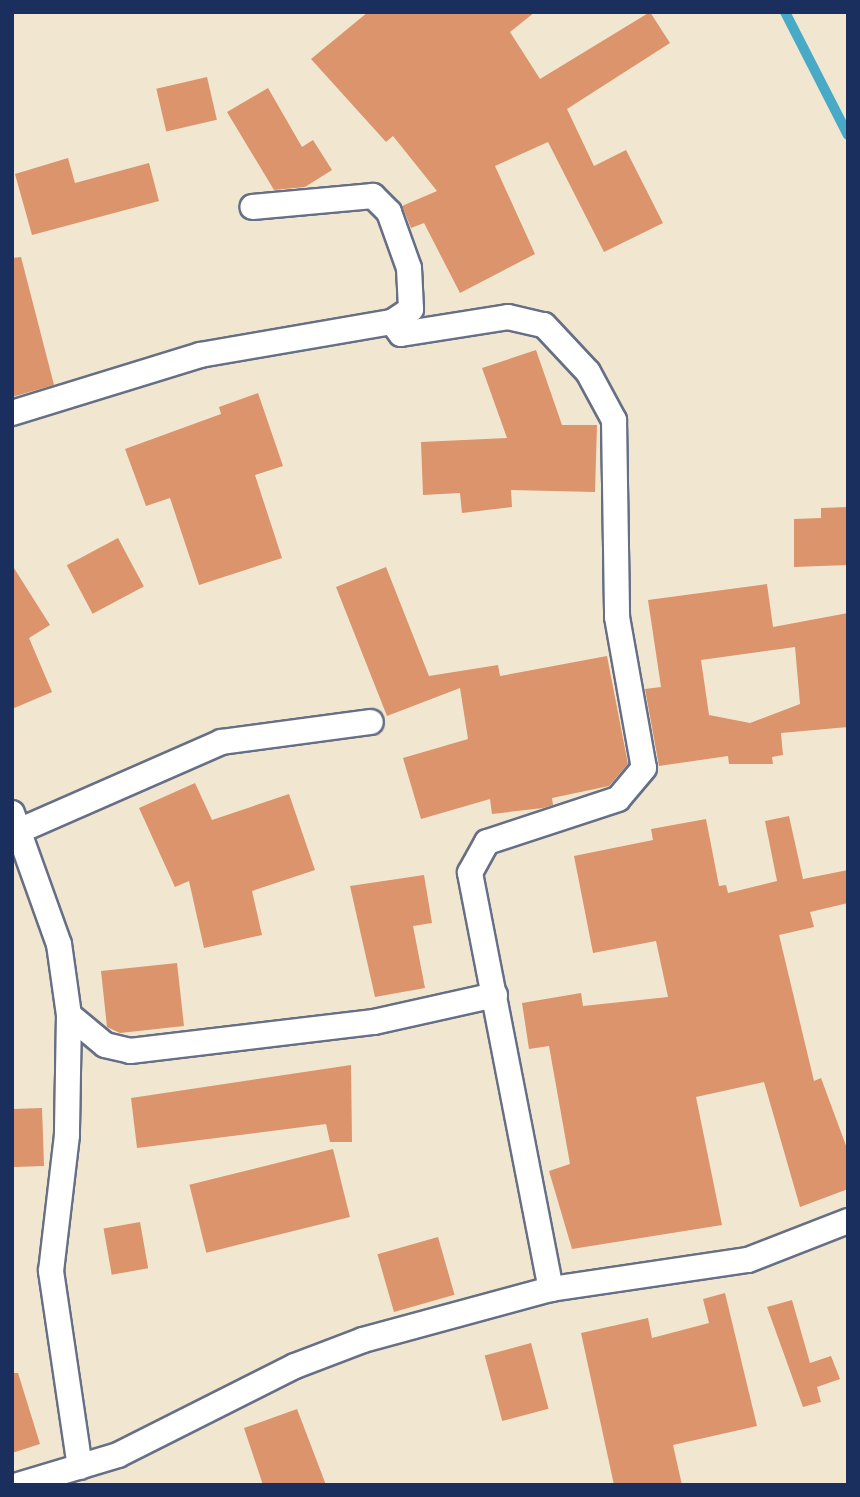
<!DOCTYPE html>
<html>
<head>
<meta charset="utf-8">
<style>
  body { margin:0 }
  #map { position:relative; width:860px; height:1497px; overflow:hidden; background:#f1e7d0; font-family:Cardo,serif }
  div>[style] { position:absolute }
  .stream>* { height:10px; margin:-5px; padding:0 5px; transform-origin:5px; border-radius:5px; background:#48aac7 }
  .building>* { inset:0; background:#db946c; transform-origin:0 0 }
  .roads { filter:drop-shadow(2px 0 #666f86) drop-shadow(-2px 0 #666f86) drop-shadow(0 2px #666f86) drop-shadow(0 -2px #666f86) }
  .minor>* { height:24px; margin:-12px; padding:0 12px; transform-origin:12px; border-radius:12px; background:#fff }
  span { translate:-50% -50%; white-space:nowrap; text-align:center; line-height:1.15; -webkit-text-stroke:6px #f6f6f2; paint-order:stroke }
  .frame { position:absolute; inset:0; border:14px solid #1b2f5e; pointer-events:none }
</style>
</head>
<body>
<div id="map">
  <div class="stream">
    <div style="left:785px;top:12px;width:138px;rotate:62.9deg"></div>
  </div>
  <div class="building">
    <div style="clip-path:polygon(368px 12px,535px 12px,510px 32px,540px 79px,650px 12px,670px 43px,567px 109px,594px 166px,626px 150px,663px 223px,604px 252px,548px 142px,495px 166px,535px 254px,460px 293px,424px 223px,411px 228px,402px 206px,437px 191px,393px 136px,386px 142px,311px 59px)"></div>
    <div style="left:207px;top:77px;width:44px;height:52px;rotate:77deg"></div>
    <div style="clip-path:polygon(268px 88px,302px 147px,313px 140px,332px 170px,305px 187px,274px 190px,227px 112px)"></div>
    <div style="clip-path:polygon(68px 158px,75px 183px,149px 163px,159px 201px,32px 235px,15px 174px)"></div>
    <div style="clip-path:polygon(21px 257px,54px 385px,12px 397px,12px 258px)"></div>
    <div style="clip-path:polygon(536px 350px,562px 425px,597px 425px,595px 492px,511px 490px,512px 507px,462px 513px,460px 493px,423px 495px,421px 442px,507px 438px,482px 368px)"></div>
    <div style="clip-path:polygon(258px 393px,283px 466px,255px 475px,282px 558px,199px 585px,170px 498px,146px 506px,125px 449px,221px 414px,219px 407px)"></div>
    <div style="clip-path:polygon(848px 507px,848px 565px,794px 567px,794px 519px,821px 518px,821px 508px)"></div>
    <div style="left:118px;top:538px;width:55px;height:58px;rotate:62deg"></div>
    <div style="clip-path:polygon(12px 565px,50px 625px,29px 638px,52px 692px,12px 709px)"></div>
    <div style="clip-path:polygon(386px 567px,429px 676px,498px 665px,500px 676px,607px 656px,628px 764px,609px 786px,552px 798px,553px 805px,543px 808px,492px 814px,490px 799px,421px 819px,403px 758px,468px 739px,460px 688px,387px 716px,336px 587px)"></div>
    <div style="clip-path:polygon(evenodd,767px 584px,773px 627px,848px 613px,848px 727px,781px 733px,783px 755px,772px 757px,773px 764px,729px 764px,728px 756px,659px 766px,645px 689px,661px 687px,648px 600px,767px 584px,795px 647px,800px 704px,750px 723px,709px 715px,701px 660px,795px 647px)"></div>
    <div style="clip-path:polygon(195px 783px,212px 820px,289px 794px,315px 870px,252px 891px,262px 935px,204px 948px,189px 881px,175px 887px,139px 808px)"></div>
    <div style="clip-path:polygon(789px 816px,803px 879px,848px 870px,848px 903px,810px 912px,814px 927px,779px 935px,814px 1081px,821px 1078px,848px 1151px,848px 1189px,800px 1207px,764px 1082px,696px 1097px,722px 1225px,572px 1249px,549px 1171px,570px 1164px,549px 1046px,529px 1049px,522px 1003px,581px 993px,583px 1006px,668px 997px,656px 941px,593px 953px,574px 856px,653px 840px,651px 829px,706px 819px,719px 886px,726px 885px,728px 893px,777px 881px,765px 821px)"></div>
    <div style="clip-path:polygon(424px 875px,432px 923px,413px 926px,425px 988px,375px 997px,350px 886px)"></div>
    <div style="clip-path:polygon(177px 963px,184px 1026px,120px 1033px,107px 1027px,101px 971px)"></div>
    <div style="clip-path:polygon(351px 1065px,352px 1142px,330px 1142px,326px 1124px,137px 1148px,131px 1098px)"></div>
    <div style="left:42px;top:1108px;width:58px;height:30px;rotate:88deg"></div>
    <div style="left:333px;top:1149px;width:70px;height:148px;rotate:76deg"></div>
    <div style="left:140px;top:1222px;width:47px;height:37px;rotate:80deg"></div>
    <div style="left:438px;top:1237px;width:60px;height:63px;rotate:74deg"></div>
    <div style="clip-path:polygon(725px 1293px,757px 1426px,673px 1445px,682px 1485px,614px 1485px,581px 1333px,648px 1318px,652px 1338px,709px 1323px,703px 1299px)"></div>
    <div style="clip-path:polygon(792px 1300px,810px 1363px,831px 1356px,840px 1379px,817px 1387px,821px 1402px,803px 1407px,767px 1307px)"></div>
    <div style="left:531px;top:1343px;width:68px;height:48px;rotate:75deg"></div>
    <div style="clip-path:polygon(12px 1373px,18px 1373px,40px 1444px,12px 1453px)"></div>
    <div style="clip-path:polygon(297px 1409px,326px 1485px,263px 1485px,244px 1428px)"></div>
  </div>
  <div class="roads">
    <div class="minor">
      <div style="left:392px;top:322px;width:15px;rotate:53deg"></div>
      <div style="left:401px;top:334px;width:108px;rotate:-9deg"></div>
      <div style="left:508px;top:317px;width:37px;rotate:13deg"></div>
      <div style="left:544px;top:325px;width:64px;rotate:46.9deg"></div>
      <div style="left:588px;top:372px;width:55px;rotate:61.6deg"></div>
      <div style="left:614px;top:420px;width:197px;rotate:89.1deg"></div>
      <div style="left:617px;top:617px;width:153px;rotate:79.9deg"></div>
      <div style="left:644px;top:768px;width:40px;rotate:130deg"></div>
      <div style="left:618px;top:799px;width:138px;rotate:161.8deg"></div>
      <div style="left:487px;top:842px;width:35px;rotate:119deg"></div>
      <div style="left:470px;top:873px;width:424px;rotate:79deg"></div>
      <div style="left:12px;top:413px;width:197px;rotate:-17.1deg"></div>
      <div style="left:200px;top:355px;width:195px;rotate:-9.8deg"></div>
      <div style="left:392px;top:322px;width:23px;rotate:-34deg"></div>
      <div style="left:411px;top:309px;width:41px;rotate:-92.8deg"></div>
      <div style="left:409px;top:268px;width:59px;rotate:-109.7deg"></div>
      <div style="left:389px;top:212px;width:23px;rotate:-135deg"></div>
      <div style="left:373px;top:196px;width:121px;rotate:174.8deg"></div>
      <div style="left:12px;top:813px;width:139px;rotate:70.3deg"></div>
      <div style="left:59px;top:944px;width:72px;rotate:82deg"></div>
      <div style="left:69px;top:1015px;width:120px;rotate:91deg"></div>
      <div style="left:67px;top:1135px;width:137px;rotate:96.7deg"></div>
      <div style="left:51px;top:1271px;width:198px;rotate:81.6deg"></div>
      <div style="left:21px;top:830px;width:219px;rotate:-23.7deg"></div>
      <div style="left:221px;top:742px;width:151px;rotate:-7.6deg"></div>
      <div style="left:69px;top:1015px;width:47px;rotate:39.8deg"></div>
      <div style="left:105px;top:1045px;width:26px;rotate:13deg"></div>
      <div style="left:130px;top:1051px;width:246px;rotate:-6.8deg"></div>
      <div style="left:374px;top:1022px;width:124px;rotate:-12.6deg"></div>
      <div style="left:18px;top:1485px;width:104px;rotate:-16.7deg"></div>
      <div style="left:118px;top:1455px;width:198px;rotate:-26.7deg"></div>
      <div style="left:295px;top:1366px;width:73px;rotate:-20.9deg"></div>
      <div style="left:363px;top:1340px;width:195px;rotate:-15.2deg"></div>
      <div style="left:551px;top:1289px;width:199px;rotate:-8.4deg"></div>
      <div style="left:748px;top:1260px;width:107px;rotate:-21.3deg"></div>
    </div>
  </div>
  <div class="frame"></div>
</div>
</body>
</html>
